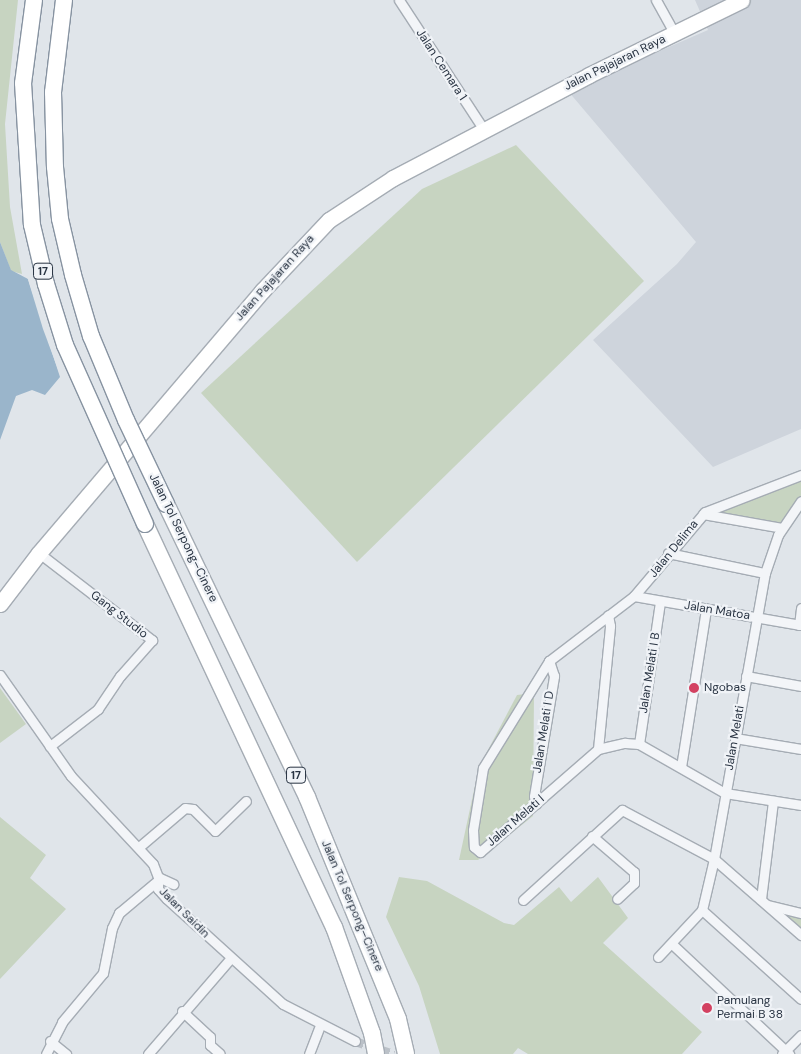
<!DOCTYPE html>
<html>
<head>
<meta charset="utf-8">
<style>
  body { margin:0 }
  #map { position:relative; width:801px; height:1054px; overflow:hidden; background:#e0e5ea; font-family:"DM Sans",sans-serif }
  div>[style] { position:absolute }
  .built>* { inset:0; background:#ced4dc }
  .green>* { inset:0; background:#c7d4c1 }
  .water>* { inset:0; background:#9ab5cb }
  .pier>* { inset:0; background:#e0e5ea }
  .minor-tunnel>* { height:9px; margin-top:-4.5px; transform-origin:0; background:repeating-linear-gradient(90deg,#bbc1c8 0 9px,transparent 0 13.5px) }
  .roads { filter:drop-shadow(1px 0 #a5acb4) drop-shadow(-1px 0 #a5acb4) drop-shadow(0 1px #a5acb4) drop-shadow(0 -1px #a5acb4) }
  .minor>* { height:9px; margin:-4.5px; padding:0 4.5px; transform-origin:4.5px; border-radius:4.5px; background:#f3f5f8 }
  .primary>* { height:15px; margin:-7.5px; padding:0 7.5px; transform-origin:7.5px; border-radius:7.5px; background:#fff }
  .motorway>* { height:16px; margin:-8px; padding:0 8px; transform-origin:8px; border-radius:8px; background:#fff }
  .bridges { filter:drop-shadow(1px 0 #8793a1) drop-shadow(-1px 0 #8793a1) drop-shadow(0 1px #8793a1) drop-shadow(0 -1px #8793a1) }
  .motorway-bridge>* { height:16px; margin:-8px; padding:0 8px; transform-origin:8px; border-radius:8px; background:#fff }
  .dots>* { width:14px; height:14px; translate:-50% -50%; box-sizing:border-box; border:2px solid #f0f3f7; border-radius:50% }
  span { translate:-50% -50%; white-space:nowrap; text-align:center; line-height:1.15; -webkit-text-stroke:4.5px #f0f3f7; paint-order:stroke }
  .shield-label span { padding:1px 4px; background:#f0f3f7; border:1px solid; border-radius:4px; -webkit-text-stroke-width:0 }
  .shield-label { font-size:11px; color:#283342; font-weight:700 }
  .street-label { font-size:12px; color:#283342 }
  .poi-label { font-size:12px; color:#283342 }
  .left { translate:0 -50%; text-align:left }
</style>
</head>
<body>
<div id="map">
  <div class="built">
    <div style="clip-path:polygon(695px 0,801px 0,801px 429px,713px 467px,593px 340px,677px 264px,696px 242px,568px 91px,708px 30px)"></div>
  </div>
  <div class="green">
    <div style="clip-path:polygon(0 0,18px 0,5px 124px,10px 207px,22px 274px,11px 271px,0 242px)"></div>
    <div style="clip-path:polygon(516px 145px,644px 281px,357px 562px,201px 393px,422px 189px)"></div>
    <div style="clip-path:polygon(801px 478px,801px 501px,782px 528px,707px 511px)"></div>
    <div style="clip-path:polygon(0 688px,26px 724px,0 743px)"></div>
    <div style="clip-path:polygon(534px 693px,533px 816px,478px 860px,459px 860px,479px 767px,517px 695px)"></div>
    <div style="clip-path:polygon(0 817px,46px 855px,30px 878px,66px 909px,0 979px)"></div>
    <div style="clip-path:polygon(399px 877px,427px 881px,504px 923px,514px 925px,559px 887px,571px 902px,598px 877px,628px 918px,603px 943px,702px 1032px,682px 1054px,528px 1054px,518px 1048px,513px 1054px,440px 1054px,419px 986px,386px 917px)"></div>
    <div style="clip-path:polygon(779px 910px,801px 914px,801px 930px)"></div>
  </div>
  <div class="water">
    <div style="clip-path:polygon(0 242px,11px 270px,28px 279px,60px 377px,45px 395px,32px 390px,16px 396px,0 440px)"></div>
  </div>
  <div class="pier">
    <div style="clip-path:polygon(26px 273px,46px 320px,62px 380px,43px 329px)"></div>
  </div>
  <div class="minor-tunnel">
    <div style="left:355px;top:1041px;width:41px;rotate:18.4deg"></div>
  </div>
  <div class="roads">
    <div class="minor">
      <div style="left:399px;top:0;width:155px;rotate:56.8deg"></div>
      <div style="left:656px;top:0;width:39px;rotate:61deg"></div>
      <div style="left:801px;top:475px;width:103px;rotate:158.9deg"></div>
      <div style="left:705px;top:512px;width:110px;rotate:130.2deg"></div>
      <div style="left:634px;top:596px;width:107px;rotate:142.6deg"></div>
      <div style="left:549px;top:661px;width:126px;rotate:121.7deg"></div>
      <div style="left:483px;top:768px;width:63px;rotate:99.2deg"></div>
      <div style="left:473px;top:830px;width:17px;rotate:87deg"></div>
      <div style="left:474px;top:847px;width:8px;rotate:40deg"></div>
      <div style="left:480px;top:852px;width:157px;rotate:-41.1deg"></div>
      <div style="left:598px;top:749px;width:28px;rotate:-13deg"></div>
      <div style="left:625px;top:743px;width:14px;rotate:4deg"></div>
      <div style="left:639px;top:744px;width:99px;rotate:29.7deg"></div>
      <div style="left:725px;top:793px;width:77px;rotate:9deg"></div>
      <div style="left:703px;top:514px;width:80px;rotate:10deg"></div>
      <div style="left:39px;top:553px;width:143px;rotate:37.6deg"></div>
      <div style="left:152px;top:640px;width:48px;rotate:131.6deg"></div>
      <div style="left:120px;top:676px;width:40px;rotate:124deg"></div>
      <div style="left:98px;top:709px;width:61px;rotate:142.4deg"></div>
      <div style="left:668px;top:553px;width:99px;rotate:11.7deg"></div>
      <div style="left:634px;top:596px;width:169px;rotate:9.9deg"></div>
      <div style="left:799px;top:625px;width:17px;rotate:-83deg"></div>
      <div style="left:0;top:675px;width:123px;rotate:54.9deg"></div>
      <div style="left:71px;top:776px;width:120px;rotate:47deg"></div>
      <div style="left:153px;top:864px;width:14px;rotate:69deg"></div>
      <div style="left:158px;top:877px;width:12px;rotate:90deg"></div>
      <div style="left:158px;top:889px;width:13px;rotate:48deg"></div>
      <div style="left:167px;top:899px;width:156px;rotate:42.2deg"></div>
      <div style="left:283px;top:1004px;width:81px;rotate:27.2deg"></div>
      <div style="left:746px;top:676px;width:56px;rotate:10.3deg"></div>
      <div style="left:735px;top:738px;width:67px;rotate:9.5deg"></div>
      <div style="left:639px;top:744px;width:144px;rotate:-81.6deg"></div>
      <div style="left:598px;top:749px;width:124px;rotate:-84.4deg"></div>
      <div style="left:610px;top:626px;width:11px;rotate:-100deg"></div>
      <div style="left:681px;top:767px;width:159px;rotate:-81deg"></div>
      <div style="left:536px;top:804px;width:8px;rotate:-104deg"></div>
      <div style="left:534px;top:796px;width:122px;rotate:-80.5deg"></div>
      <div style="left:554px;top:676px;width:16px;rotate:-108deg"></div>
      <div style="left:592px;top:836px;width:55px;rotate:40.6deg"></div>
      <div style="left:634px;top:872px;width:11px;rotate:90deg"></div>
      <div style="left:634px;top:883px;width:23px;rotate:137deg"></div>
      <div style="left:139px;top:847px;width:60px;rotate:-40.3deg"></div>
      <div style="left:185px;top:808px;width:8px;rotate:7deg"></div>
      <div style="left:193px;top:809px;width:31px;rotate:45deg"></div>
      <div style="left:215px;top:831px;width:43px;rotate:-44.1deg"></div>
      <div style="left:158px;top:877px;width:17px;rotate:25deg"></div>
      <div style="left:761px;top:899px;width:99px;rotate:-83deg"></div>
      <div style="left:523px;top:900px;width:134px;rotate:-42.3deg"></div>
      <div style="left:622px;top:810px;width:104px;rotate:28deg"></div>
      <div style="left:714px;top:859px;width:116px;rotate:41.1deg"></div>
      <div style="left:768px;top:905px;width:34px;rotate:14deg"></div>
      <div style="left:702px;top:910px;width:133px;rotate:42deg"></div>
      <div style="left:672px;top:944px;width:161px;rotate:43.2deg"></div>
      <div style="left:658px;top:957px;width:64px;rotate:-46.9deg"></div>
      <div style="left:702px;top:910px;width:52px;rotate:-76.8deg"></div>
      <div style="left:714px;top:859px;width:291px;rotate:-79.9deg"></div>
      <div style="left:765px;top:573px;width:40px;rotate:-71.1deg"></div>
      <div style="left:778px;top:535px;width:41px;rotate:-55.9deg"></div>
      <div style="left:182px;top:1011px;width:38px;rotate:43deg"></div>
      <div style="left:210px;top:1037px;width:8px;rotate:90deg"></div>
      <div style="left:210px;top:1045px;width:13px;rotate:42deg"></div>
      <div style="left:50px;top:1041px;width:21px;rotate:39deg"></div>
      <div style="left:46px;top:1054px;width:36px;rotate:-63deg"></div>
      <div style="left:62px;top:1022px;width:64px;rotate:-50.1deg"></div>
      <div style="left:103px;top:973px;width:46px;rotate:-78.7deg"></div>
      <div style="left:112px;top:928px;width:17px;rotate:-65deg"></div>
      <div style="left:119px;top:913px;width:48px;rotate:-40deg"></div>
      <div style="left:148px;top:1054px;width:125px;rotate:-49.2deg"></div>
      <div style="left:309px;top:1054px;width:31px;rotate:-69deg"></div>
      <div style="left:782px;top:1054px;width:27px;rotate:-45deg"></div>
    </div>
    <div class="primary">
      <div style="left:0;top:604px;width:64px;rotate:-52.6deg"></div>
      <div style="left:39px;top:553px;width:344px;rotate:-49.6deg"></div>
      <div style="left:262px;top:291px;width:98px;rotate:-46.7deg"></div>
      <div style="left:329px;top:220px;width:77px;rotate:-33.3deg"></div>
      <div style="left:393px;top:178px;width:221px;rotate:-27.7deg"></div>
      <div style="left:589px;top:75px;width:170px;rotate:-26.1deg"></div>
    </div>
    <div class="motorway">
      <div style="left:166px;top:504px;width:325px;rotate:64.3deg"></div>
      <div style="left:307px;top:797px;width:240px;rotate:67.7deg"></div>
      <div style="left:398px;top:1019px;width:36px;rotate:77deg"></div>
      <div style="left:145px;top:524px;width:445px;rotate:64.9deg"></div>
      <div style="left:334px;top:927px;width:113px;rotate:70.3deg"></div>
      <div style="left:372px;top:1033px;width:21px;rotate:79deg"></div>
    </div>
  </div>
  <div class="bridges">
    <div class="motorway-bridge">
      <div style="left:34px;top:0;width:84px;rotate:97.5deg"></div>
      <div style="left:23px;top:83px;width:142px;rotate:86.4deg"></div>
      <div style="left:32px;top:225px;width:61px;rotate:76.7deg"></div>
      <div style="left:46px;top:284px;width:64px;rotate:72.7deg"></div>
      <div style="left:65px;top:345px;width:196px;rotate:65.9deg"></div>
      <div style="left:64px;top:0;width:93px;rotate:96.8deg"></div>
      <div style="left:53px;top:92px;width:75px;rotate:88.5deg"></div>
      <div style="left:55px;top:167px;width:52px;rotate:84.5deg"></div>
      <div style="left:60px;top:219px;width:57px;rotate:76.9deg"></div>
      <div style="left:73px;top:275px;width:64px;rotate:73.6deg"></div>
      <div style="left:91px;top:336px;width:91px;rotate:67.4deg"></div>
      <div style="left:126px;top:420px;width:93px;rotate:64.5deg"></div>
    </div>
  </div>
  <div class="dots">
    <div style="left:694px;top:688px;background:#d34161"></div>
    <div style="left:707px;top:1008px;background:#d34161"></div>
  </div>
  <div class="shield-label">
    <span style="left:43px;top:271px">17</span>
    <span style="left:296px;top:775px">17</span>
  </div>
  <div class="street-label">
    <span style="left:615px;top:63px;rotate:-26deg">Jalan Pajajaran Raya</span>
    <span style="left:441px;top:65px;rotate:57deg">Jalan Cemara 1</span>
    <span style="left:275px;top:278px;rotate:-48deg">Jalan Pajajaran Raya</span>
    <span style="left:183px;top:538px;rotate:64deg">Jalan Tol Serpong–Cinere</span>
    <span style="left:674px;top:549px;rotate:-51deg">Jalan Delima</span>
    <span style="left:717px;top:611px;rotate:9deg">Jalan Matoa</span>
    <span style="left:119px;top:615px;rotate:38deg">Gang Studio</span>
    <span style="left:650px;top:673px;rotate:-81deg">Jalan Melati I B</span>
    <span style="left:544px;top:732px;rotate:-81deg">Jalan Melati I D</span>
    <span style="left:735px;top:738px;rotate:-80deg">Jalan Melati</span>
    <span style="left:516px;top:821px;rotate:-41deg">Jalan Melati I</span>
    <span style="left:352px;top:906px;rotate:67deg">Jalan Tol Serpong–Cinere</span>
    <span style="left:184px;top:913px;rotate:45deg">Jalan Saidin</span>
  </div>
  <div class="poi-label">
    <span class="left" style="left:704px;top:688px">Ngobas</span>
    <span class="left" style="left:717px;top:1008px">Pamulang<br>Permai B 38</span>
  </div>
</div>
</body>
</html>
